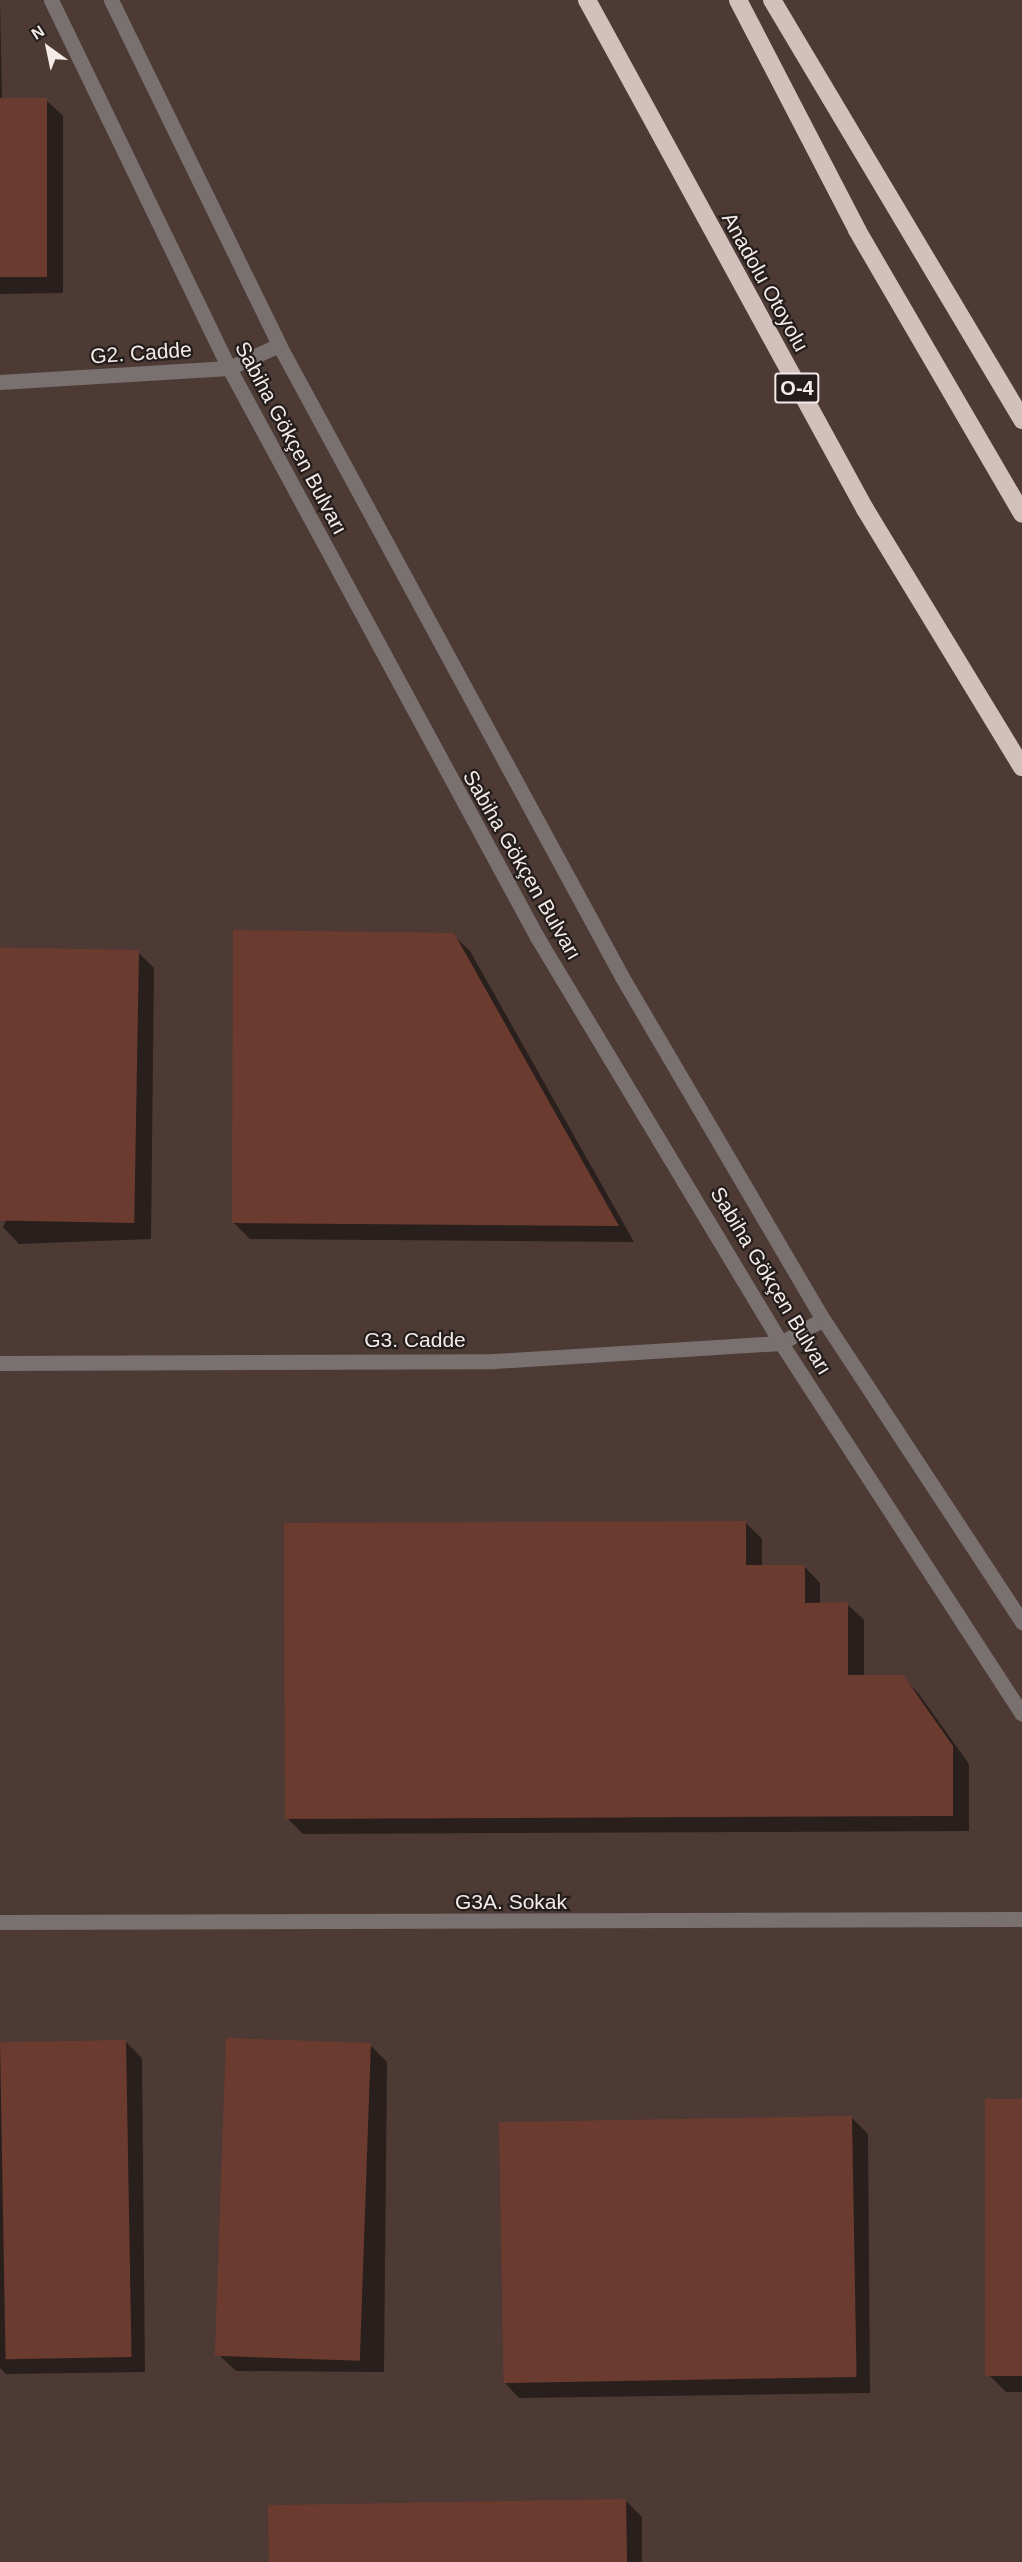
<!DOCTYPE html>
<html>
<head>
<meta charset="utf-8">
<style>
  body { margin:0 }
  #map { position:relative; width:1022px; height:2562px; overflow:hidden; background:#413431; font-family:Arial,sans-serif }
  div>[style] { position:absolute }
  .built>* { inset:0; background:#4e3a35; transform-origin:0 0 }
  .shadow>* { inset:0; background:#0007 }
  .building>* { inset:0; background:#6b3b30; transform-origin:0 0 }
  .minor>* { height:15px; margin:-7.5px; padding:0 7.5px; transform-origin:7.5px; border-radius:7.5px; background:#787170 }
  .tertiary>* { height:15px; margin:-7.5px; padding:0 7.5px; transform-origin:7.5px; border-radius:7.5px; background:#787170 }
  .motorway>* { height:18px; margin:-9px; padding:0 9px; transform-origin:9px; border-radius:9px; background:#d1c0bc }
  span { translate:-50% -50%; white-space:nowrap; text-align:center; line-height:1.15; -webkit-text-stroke:4.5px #231d1c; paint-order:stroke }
  .shield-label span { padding:2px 4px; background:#231d1c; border:2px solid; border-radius:4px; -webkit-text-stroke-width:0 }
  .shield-label { font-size:20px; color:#f4ebe9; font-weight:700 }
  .street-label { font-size:21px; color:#f4ebe9 }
  .north { position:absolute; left:18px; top:18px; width:60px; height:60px; -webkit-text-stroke:4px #231d1c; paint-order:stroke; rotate:327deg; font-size:16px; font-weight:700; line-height:24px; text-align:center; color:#f4ebe9 }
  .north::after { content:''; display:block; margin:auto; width:21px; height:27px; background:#f4ebe9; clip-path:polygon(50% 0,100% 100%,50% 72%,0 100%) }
</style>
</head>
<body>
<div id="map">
  <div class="built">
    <div style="left:0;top:0;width:1022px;height:2562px"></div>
  </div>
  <div class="shadow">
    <div style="clip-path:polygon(0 0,2px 100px,46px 100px,63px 116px,63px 293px,0 294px)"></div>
    <div style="clip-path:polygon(453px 935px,470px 951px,634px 1242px,250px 1239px,234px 1223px)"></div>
    <div style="clip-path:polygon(138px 952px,154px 968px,151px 1239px,19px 1244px,3px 1227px)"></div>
    <div style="clip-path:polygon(745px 1522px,762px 1539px,762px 1566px,804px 1566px,820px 1583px,820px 1604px,847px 1604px,864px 1620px,864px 1677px,902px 1677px,919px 1694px,969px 1764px,969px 1831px,303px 1834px,287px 1818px)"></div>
    <div style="clip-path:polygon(126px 2042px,142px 2058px,145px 2372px,6px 2374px,0 2368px,0 2043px)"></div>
    <div style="clip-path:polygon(370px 2045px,387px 2062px,384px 2372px,236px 2371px,219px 2355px)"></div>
    <div style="clip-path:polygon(1022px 2101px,1022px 2392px,1006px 2392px,989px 2375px)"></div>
    <div style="clip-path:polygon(852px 2118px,868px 2134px,870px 2393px,519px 2398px,503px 2381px)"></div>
    <div style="clip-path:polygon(625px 2500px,642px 2517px,642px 2562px,270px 2562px)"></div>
  </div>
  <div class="building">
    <div style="left:47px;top:98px;width:179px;height:47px;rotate:90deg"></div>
    <div style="clip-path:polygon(233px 930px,454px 933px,619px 1226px,232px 1223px)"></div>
    <div style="left:139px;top:950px;width:273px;height:139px;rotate:91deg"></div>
    <div style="clip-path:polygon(746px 1521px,746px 1565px,805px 1565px,805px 1603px,848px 1602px,848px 1675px,903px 1675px,953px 1746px,953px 1816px,285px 1819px,284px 1523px)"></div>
    <div style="left:226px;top:2038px;width:145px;height:318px;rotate:2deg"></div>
    <div style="left:126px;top:2040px;width:317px;height:126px;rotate:89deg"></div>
    <div style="left:1022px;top:2099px;width:277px;height:37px;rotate:90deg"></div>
    <div style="left:852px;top:2116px;width:261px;height:353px;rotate:89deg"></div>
    <div style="left:626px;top:2499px;width:63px;height:358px;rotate:89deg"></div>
  </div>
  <div class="minor">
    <div style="left:0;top:382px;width:229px;rotate:-3.5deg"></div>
    <div style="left:229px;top:368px;width:55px;rotate:-24.7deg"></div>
    <div style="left:0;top:1363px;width:494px;rotate:-0.2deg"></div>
    <div style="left:494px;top:1361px;width:288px;rotate:-3.6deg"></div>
    <div style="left:781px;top:1343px;width:48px;rotate:-29.7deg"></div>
    <div style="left:0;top:1922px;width:1022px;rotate:-0.17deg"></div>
  </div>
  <div class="tertiary">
    <div style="left:51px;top:0;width:409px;rotate:64.2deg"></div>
    <div style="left:229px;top:368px;width:647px;rotate:61.57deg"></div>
    <div style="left:537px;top:937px;width:474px;rotate:59deg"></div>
    <div style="left:781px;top:1343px;width:442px;rotate:57deg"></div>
    <div style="left:111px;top:0;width:384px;rotate:64deg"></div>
    <div style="left:279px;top:345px;width:719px;rotate:61.51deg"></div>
    <div style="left:622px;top:977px;width:397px;rotate:59.6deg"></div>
    <div style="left:823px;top:1319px;width:363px;rotate:56.7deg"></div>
  </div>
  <div class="motorway">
    <div style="left:587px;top:0;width:580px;rotate:61.36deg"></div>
    <div style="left:865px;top:509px;width:302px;rotate:58.7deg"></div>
    <div style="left:738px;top:0;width:259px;rotate:62.6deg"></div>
    <div style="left:857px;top:230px;width:328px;rotate:59.8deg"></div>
    <div style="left:772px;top:0;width:489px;rotate:59.2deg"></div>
  </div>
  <div class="shield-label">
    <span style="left:797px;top:388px">O-4</span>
  </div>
  <div class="street-label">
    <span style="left:765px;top:282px;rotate:61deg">Anadolu Otoyolu</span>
    <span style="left:141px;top:353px;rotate:-4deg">G2. Cadde</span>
    <span style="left:291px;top:438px;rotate:62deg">Sabiha Gökçen Bulvarı</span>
    <span style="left:522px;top:865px;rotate:60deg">Sabiha Gökçen Bulvarı</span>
    <span style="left:771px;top:1281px;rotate:59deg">Sabiha Gökçen Bulvarı</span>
    <span style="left:415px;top:1340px">G3. Cadde</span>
    <span style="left:511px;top:1902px">G3A. Sokak</span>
  </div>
  <div class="north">N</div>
</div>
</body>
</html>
